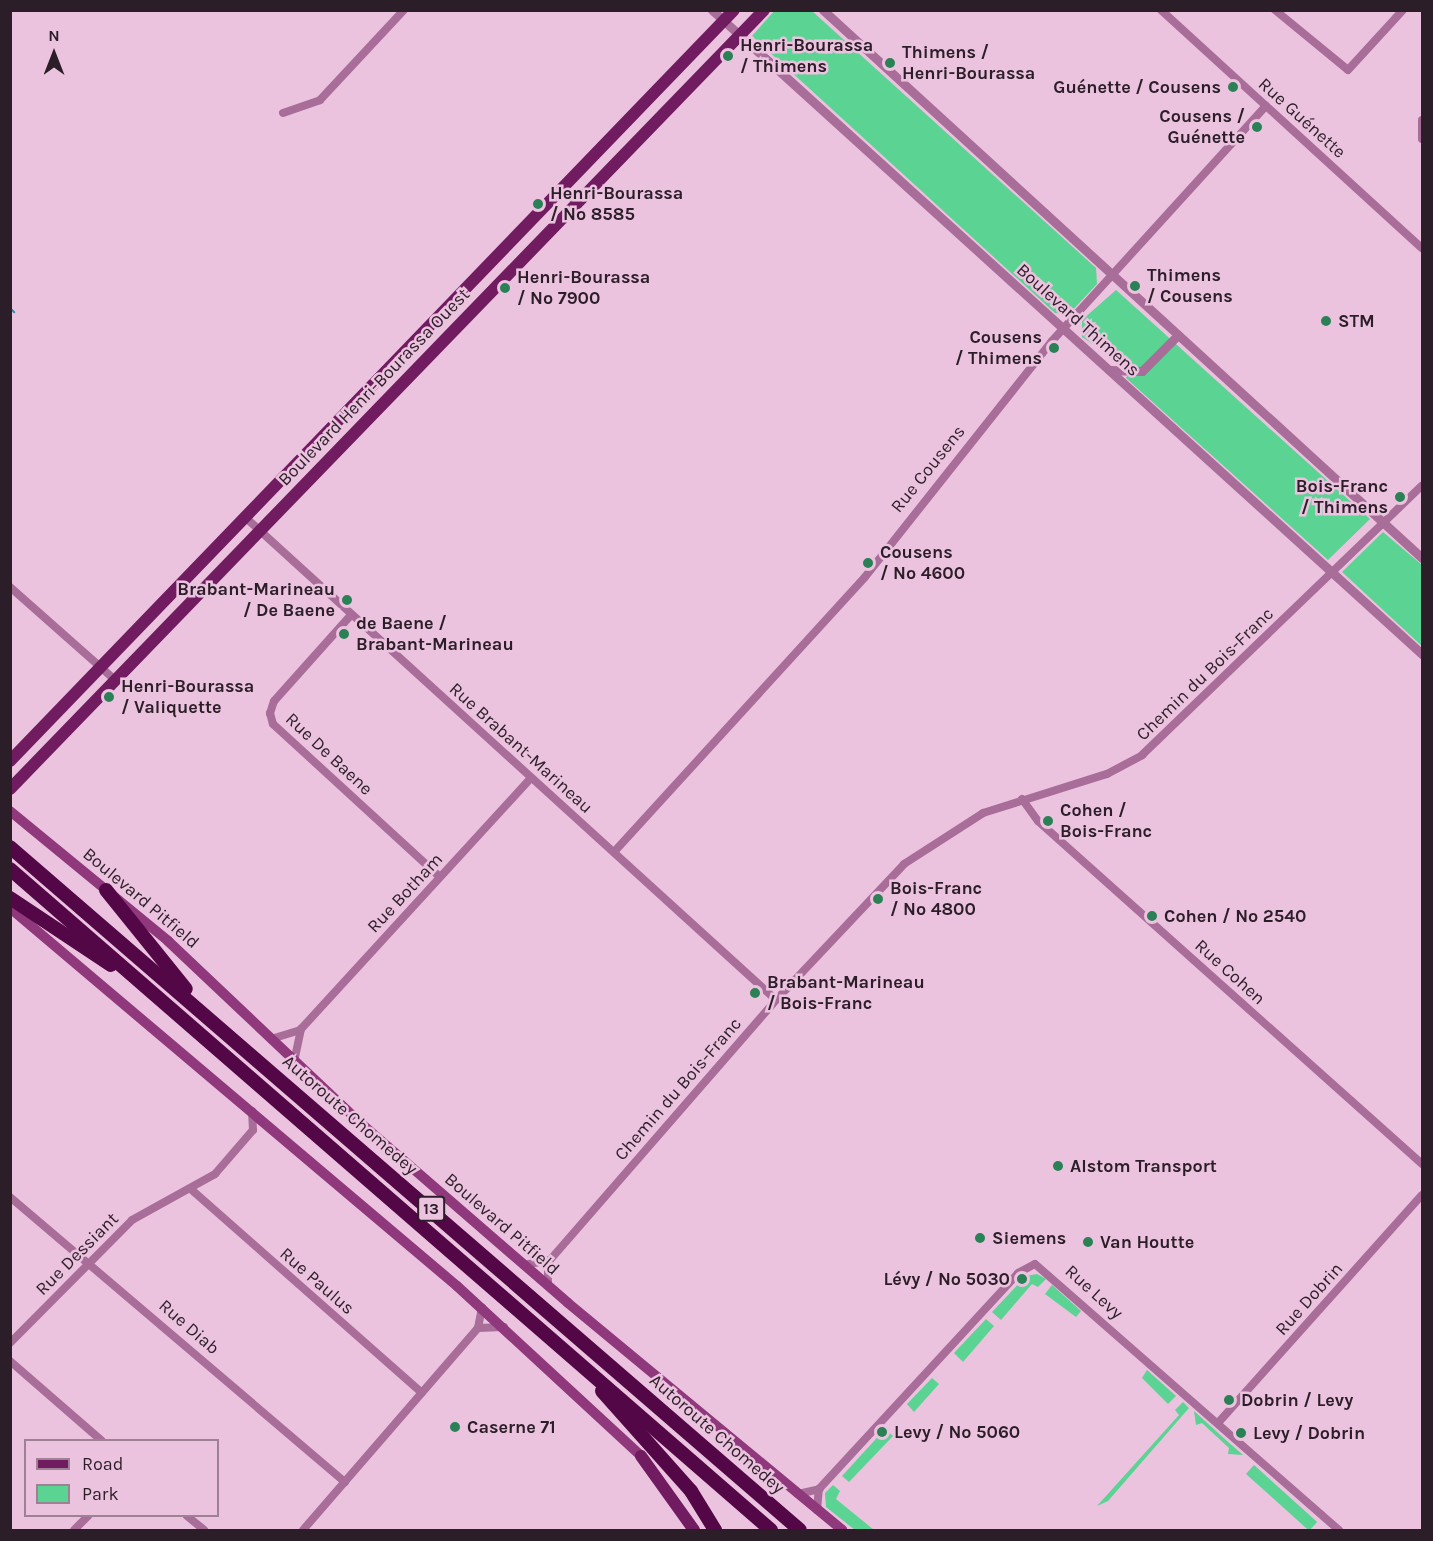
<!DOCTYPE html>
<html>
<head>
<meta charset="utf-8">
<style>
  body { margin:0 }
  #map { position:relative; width:1433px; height:1541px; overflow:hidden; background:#ebc3df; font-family:Karla,sans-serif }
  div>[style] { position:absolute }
  .green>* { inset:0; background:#5ad393; transform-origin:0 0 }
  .stream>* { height:2px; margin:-1px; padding:0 1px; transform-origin:1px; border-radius:1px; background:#318ca3 }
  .minor>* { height:8px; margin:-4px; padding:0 4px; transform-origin:4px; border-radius:4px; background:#a86d98 }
  .tertiary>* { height:9px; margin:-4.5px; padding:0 4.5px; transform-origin:4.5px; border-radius:4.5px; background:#a86d98 }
  .secondary>* { height:10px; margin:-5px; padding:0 5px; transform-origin:5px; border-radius:5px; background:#8f387b }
  .primary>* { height:12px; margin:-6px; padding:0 6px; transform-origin:6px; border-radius:6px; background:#711b60 }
  .motorway>* { height:14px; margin:-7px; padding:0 7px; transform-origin:7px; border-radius:7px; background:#540746 }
  .dots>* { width:16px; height:16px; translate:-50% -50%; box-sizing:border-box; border:3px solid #ebc3df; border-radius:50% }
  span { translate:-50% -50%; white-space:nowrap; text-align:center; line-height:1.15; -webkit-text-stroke:5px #ebc3df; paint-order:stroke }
  .shield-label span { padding:2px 4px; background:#ebc3df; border:2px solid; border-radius:4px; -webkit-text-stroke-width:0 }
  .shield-label { font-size:16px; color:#2c1e28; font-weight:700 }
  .poi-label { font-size:18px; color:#2c1e28; font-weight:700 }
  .left { translate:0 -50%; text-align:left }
  .right { translate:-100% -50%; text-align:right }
  .street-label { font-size:18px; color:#2c1e28 }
  .frame { position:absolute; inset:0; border:12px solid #2c1e28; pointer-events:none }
  .legend { position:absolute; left:24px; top:1439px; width:195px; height:78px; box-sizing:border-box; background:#ebc3df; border:2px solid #9f8196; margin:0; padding:8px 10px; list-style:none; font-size:18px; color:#2c1e28 }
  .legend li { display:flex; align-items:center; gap:12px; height:30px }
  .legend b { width:30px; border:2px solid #9f8196 }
  .north { position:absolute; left:24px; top:24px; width:60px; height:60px; -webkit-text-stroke:4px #ebc3df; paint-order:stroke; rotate:0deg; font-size:16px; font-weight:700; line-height:24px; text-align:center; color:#2c1e28 }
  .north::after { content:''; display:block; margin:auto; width:21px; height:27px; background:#2c1e28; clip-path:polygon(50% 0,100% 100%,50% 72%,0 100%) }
</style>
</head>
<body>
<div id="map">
  <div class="green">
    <div style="clip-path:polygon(775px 10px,812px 11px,1096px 268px,1097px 284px,1069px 314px,1055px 313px,752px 36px)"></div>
    <div style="clip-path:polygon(1116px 290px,1370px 519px,1328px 560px,1126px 378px,1131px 369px,1082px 337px,1082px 320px)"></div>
    <div style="clip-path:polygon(1383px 532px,1422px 565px,1422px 646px,1342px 572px)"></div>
    <div style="clip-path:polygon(1037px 1274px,1046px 1279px,1038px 1287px,1032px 1284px,1001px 1320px,992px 1312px,1026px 1276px)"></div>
    <div style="clip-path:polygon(1052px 1285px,1081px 1311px,1076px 1317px,1045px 1294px)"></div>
    <div style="clip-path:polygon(986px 1319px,994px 1326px,963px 1362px,954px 1353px)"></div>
    <div style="clip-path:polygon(1147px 1370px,1176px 1396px,1168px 1404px,1142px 1378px)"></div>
    <div style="clip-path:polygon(932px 1378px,939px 1384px,914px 1412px,907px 1404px)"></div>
    <div style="clip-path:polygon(1183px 1402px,1189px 1408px,1108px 1501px,1097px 1506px,1179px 1415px,1175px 1410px)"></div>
    <div style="clip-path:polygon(1194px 1411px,1227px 1441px,1243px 1455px,1228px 1454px,1229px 1448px,1202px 1423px,1196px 1425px)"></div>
    <div style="clip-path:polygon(885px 1429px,893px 1436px,849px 1482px,842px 1476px)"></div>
    <div style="left:1254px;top:1465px;width:85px;height:12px;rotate:42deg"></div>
    <div style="clip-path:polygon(833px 1485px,840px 1491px,836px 1499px,874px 1530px,855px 1530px,826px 1507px,825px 1493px)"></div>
  </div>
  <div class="stream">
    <div style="left:10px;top:308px;width:6px;rotate:45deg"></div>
  </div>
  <div class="minor">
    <div style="left:1161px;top:10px;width:353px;rotate:42.4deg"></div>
    <div style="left:1275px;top:10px;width:94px;rotate:39.4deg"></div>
    <div style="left:1348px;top:70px;width:81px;rotate:-47.5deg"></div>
    <div style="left:283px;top:113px;width:39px;rotate:-19deg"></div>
    <div style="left:320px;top:100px;width:123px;rotate:-47deg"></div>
    <div style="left:1422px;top:120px;width:19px;rotate:90deg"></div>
    <div style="left:246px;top:518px;width:716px;rotate:42.28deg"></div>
    <div style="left:10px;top:587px;width:140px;rotate:41.5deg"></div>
    <div style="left:351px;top:615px;width:115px;rotate:131.8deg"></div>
    <div style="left:274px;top:701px;width:13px;rotate:108deg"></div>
    <div style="left:270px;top:713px;width:11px;rotate:75deg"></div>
    <div style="left:273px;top:724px;width:226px;rotate:42.5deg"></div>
    <div style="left:1022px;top:799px;width:27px;rotate:54deg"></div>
    <div style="left:1038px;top:821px;width:515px;rotate:41.77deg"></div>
    <div style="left:614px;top:852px;width:372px;rotate:-47.6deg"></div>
    <div style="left:865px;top:577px;width:301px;rotate:-51.6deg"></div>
    <div style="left:1052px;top:341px;width:318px;rotate:-47.7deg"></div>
    <div style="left:271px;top:1039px;width:30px;rotate:-17deg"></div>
    <div style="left:294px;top:1062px;width:34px;rotate:-78deg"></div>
    <div style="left:301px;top:1029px;width:340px;rotate:-47.5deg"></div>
    <div style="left:193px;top:1191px;width:305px;rotate:41.4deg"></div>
    <div style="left:10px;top:1197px;width:440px;rotate:40.4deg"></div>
    <div style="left:548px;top:1262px;width:24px;rotate:90deg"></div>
    <div style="left:524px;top:1265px;width:26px;rotate:-11deg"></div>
    <div style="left:550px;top:1260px;width:344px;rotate:-49deg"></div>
    <div style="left:776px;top:1000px;width:187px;rotate:-46.7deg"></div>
    <div style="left:904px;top:864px;width:94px;rotate:-32.8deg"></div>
    <div style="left:983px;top:813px;width:130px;rotate:-17.5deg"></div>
    <div style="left:1107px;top:774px;width:40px;rotate:-28deg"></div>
    <div style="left:1142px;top:755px;width:388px;rotate:-43.9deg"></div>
    <div style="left:478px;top:1328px;width:26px;rotate:-2deg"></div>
    <div style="left:10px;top:1343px;width:173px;rotate:-45.2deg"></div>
    <div style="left:132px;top:1220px;width:95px;rotate:-29deg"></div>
    <div style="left:215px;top:1174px;width:58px;rotate:-49.2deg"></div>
    <div style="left:253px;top:1130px;width:19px;rotate:-93deg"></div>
    <div style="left:10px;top:1361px;width:121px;rotate:41deg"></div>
    <div style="left:1218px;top:1423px;width:306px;rotate:-48.2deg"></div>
    <div style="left:798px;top:1494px;width:22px;rotate:-13deg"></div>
    <div style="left:819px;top:1489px;width:294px;rotate:-47.3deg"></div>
    <div style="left:1018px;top:1273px;width:19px;rotate:-28deg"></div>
    <div style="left:1035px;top:1264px;width:404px;rotate:41.2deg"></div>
    <div style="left:817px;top:1510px;width:21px;rotate:-85deg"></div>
    <div style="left:187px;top:1516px;width:22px;rotate:39deg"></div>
    <div style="left:74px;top:1530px;width:20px;rotate:-45deg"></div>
    <div style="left:303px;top:1530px;width:267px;rotate:-49.1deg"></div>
    <div style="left:478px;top:1328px;width:21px;rotate:-79deg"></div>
  </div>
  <div class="tertiary">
    <div style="left:712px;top:10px;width:959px;rotate:42.21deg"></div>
    <div style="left:823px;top:10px;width:812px;rotate:42.45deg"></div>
    <div style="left:1110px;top:370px;width:32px;rotate:2deg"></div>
    <div style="left:1142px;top:371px;width:51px;rotate:-45deg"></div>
  </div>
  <div class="secondary">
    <div style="left:10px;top:811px;width:205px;rotate:39.4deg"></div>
    <div style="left:168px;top:941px;width:260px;rotate:43.4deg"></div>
    <div style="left:357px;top:1120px;width:279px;rotate:40.9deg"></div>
    <div style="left:568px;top:1303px;width:356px;rotate:39.6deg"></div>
    <div style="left:10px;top:908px;width:585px;rotate:40.22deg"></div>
    <div style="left:457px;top:1286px;width:251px;rotate:42.7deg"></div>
  </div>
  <div class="primary">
    <div style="left:10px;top:761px;width:1043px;rotate:-46.05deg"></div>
    <div style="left:10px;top:789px;width:1084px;rotate:-45.93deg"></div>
    <div style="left:641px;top:1456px;width:91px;rotate:54.4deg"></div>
  </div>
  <div class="motorway">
    <div style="left:10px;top:847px;width:1044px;rotate:40.85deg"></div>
    <div style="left:10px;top:869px;width:1008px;rotate:40.98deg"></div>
    <div style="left:106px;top:890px;width:127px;rotate:51.1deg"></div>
    <div style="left:10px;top:898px;width:121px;rotate:33.6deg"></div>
    <div style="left:602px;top:1391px;width:134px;rotate:48.3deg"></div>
    <div style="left:691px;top:1491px;width:46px;rotate:58.4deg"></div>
  </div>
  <div class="dots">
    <div style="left:728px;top:56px;background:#2a8155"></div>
    <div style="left:890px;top:63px;background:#2a8155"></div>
    <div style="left:1233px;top:87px;background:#2a8155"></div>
    <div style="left:1257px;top:127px;background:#2a8155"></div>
    <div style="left:538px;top:204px;background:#2a8155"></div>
    <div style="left:1135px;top:286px;background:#2a8155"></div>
    <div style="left:505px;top:288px;background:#2a8155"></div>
    <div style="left:1326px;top:321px;background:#2a8155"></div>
    <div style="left:1054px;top:348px;background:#2a8155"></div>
    <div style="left:1400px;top:497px;background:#2a8155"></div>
    <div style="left:868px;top:563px;background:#2a8155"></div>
    <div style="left:347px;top:600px;background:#2a8155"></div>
    <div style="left:344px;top:634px;background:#2a8155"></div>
    <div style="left:109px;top:697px;background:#2a8155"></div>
    <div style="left:1048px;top:821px;background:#2a8155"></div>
    <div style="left:878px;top:899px;background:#2a8155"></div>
    <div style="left:1152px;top:916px;background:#2a8155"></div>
    <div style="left:755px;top:993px;background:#2a8155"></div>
    <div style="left:1058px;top:1166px;background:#2a8155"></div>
    <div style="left:980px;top:1238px;background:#2a8155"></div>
    <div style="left:1088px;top:1242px;background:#2a8155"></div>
    <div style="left:1022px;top:1279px;background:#2a8155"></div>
    <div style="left:1229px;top:1400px;background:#2a8155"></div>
    <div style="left:455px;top:1427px;background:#2a8155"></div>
    <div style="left:882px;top:1432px;background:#2a8155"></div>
    <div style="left:1241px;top:1433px;background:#2a8155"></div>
  </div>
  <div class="shield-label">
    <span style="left:431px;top:1209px">13</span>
  </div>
  <div class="poi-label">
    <span class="left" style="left:740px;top:56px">Henri-Bourassa<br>/ Thimens</span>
    <span class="left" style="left:902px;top:63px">Thimens /<br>Henri-Bourassa</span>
    <span class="right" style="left:1221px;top:87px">Guénette / Cousens</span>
    <span class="right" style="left:1245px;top:127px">Cousens /<br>Guénette</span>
    <span class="left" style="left:550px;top:204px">Henri-Bourassa<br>/ No 8585</span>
    <span class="left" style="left:1147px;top:286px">Thimens<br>/ Cousens</span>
    <span class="left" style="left:517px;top:288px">Henri-Bourassa<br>/ No 7900</span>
    <span class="left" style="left:1338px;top:321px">STM</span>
    <span class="right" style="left:1042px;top:348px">Cousens<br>/ Thimens</span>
    <span class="right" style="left:1388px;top:497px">Bois-Franc<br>/ Thimens</span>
    <span class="left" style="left:880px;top:563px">Cousens<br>/ No 4600</span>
    <span class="right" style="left:335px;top:600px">Brabant-Marineau<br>/ De Baene</span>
    <span class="left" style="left:356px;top:634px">de Baene /<br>Brabant-Marineau</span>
    <span class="left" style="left:121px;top:697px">Henri-Bourassa<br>/ Valiquette</span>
    <span class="left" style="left:1060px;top:821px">Cohen /<br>Bois-Franc</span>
    <span class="left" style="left:890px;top:899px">Bois-Franc<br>/ No 4800</span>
    <span class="left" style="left:1164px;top:916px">Cohen / No 2540</span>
    <span class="left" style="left:767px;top:993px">Brabant-Marineau<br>/ Bois-Franc</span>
    <span class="left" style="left:1070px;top:1166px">Alstom Transport</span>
    <span class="left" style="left:992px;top:1238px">Siemens</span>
    <span class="left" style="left:1100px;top:1242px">Van Houtte</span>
    <span class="right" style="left:1010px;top:1279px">Lévy / No 5030</span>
    <span class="left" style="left:1241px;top:1400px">Dobrin / Levy</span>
    <span class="left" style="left:467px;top:1427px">Caserne 71</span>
    <span class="left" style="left:894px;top:1432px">Levy / No 5060</span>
    <span class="left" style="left:1253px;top:1433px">Levy / Dobrin</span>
  </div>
  <div class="street-label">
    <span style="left:1302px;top:118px;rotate:42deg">Rue Guénette</span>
    <span style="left:1078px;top:320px;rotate:42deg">Boulevard Thimens</span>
    <span style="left:374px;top:387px;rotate:-46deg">Boulevard Henri-Bourassa Ouest</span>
    <span style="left:928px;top:469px;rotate:-51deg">Rue Cousens</span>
    <span style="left:1205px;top:674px;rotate:-44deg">Chemin du Bois-Franc</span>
    <span style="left:521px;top:748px;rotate:42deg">Rue Brabant-Marineau</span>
    <span style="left:329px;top:754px;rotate:43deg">Rue De Baene</span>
    <span style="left:405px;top:893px;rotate:-47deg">Rue Botham</span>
    <span style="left:141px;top:898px;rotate:40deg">Boulevard Pitfield</span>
    <span style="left:1230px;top:972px;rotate:42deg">Rue Cohen</span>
    <span style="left:678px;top:1089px;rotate:-49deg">Chemin du Bois-Franc</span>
    <span style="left:350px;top:1115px;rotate:41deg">Autoroute Chomedey</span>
    <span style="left:502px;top:1224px;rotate:41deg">Boulevard Pitfield</span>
    <span style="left:77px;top:1254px;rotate:-45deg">Rue Dessiant</span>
    <span style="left:317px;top:1281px;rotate:41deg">Rue Paulus</span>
    <span style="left:1094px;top:1292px;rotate:42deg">Rue Levy</span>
    <span style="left:1309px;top:1299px;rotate:-48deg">Rue Dobrin</span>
    <span style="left:189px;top:1327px;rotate:41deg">Rue Diab</span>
    <span style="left:717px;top:1434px;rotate:41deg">Autoroute Chomedey</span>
  </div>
  <div class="frame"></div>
  <ul class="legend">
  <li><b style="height:8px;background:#711b60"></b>Road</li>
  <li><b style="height:16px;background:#5ad393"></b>Park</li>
  </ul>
  <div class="north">N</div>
</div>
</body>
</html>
